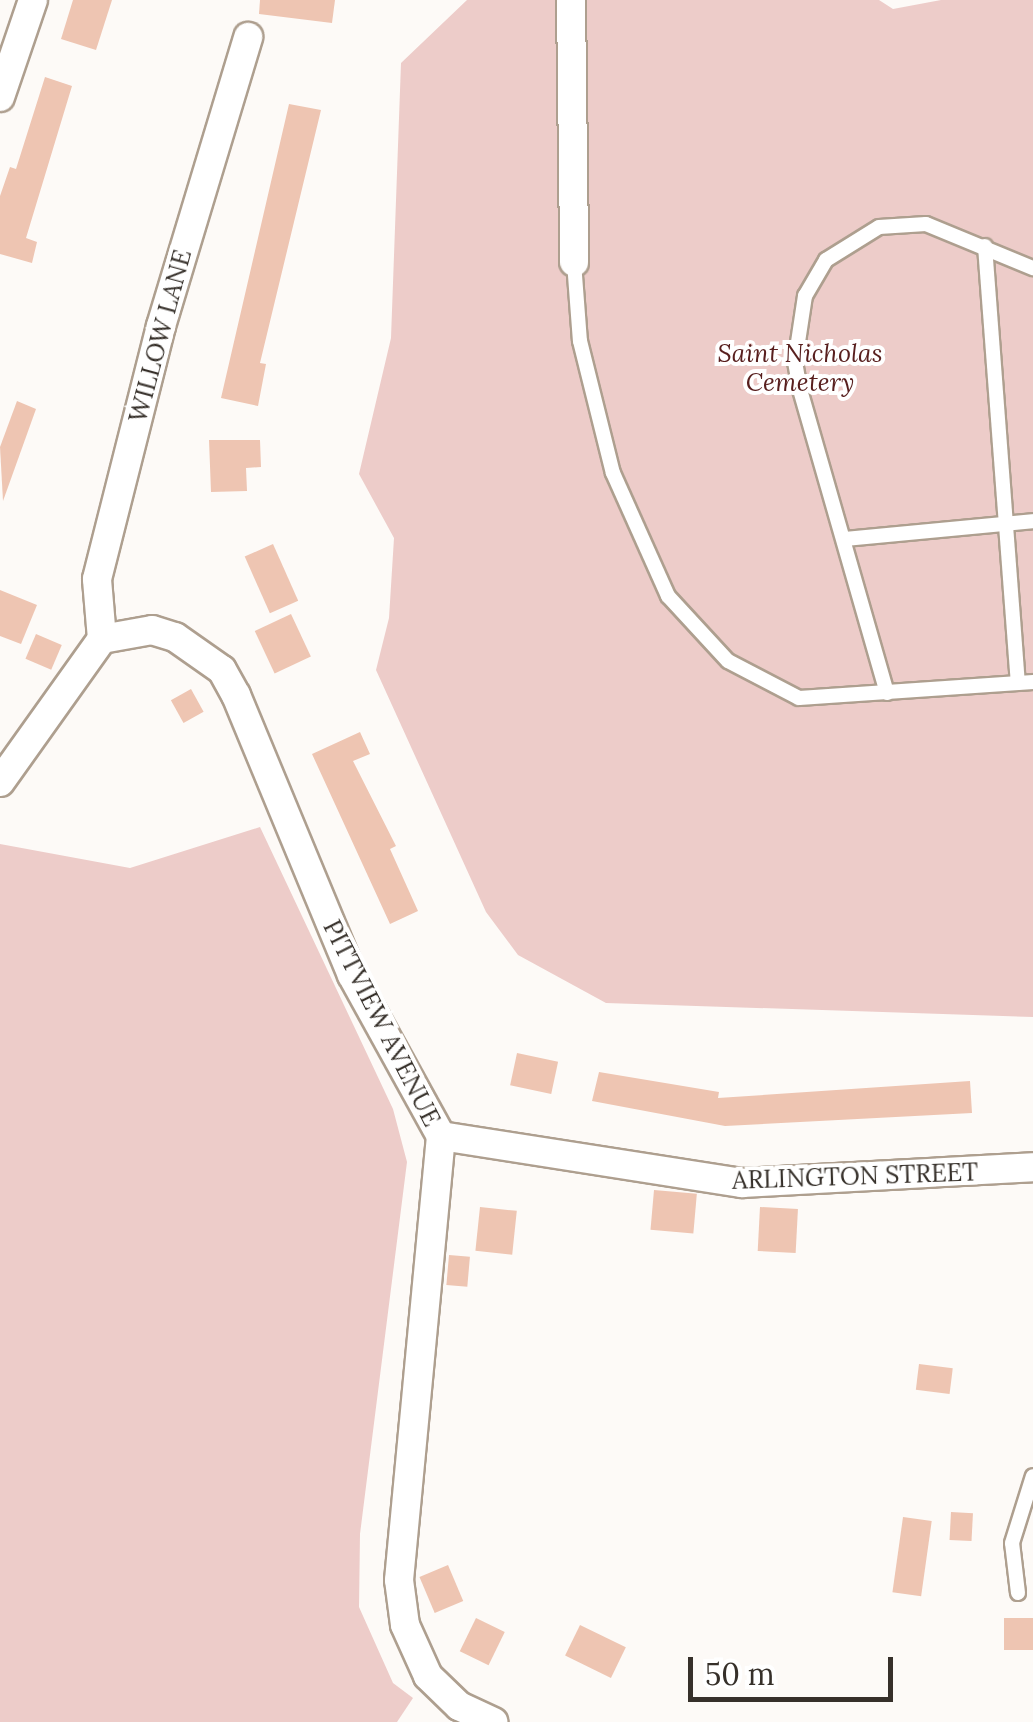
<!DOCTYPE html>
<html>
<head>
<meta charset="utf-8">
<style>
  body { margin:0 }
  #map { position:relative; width:1033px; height:1722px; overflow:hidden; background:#fdfaf7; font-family:Lora,serif }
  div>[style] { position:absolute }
  .green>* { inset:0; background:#edccc9 }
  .building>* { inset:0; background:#eec5b2; transform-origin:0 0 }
  .roads { filter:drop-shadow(2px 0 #ae9f8f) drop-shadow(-2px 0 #ae9f8f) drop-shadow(0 2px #ae9f8f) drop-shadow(0 -2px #ae9f8f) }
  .service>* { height:14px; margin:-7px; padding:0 7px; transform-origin:7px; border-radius:7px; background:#fff }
  .minor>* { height:28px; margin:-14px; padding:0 14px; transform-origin:14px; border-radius:14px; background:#fff }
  span { translate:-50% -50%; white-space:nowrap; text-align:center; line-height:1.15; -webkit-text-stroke:8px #fff; paint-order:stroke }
  .street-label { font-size:25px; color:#36302a }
  .park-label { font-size:25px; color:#581f1e; font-style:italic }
  .scale { position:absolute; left:688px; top:1657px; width:205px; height:45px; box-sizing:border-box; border:5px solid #36302a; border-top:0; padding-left:12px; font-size:30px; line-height:35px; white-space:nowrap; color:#36302a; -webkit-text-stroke:8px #fff; paint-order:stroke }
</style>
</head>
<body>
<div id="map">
  <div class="green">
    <div style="clip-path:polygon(467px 0,879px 0,893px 9px,941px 0,1033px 0,1033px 1017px,606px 1003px,518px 955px,486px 912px,376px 670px,389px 618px,394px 538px,359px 474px,391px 338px,401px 63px)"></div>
    <div style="clip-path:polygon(260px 827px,393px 1109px,407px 1162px,360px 1534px,359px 1607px,393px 1683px,413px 1698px,397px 1722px,0 1722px,0 844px,130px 868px)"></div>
  </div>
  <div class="building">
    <div style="clip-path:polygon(73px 0,112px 0,96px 50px,61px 39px)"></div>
    <div style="clip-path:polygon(260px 0,335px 0,332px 23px,259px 14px)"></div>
    <div style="clip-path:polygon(45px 77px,72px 86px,26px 238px,37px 242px,32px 263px,0 254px,0 196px,10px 167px,16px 169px)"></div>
    <div style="clip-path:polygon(289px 104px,321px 110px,260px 363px,266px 364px,258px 406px,221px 398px)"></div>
    <div style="clip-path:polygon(17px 401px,36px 409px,3px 501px,0 447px)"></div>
    <div style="clip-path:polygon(209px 440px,260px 440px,261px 467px,246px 468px,247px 491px,211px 492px)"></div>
    <div style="left:273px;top:544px;width:62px;height:31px;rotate:66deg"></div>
    <div style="clip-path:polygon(0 590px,37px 605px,21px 644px,0 636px)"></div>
    <div style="left:291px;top:614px;width:47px;height:40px;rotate:65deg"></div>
    <div style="left:36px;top:634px;width:28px;height:27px;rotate:23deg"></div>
    <div style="left:191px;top:689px;width:26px;height:23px;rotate:61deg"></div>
    <div style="clip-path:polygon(360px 732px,370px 754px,353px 761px,396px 846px,390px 849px,418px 911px,390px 924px,312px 754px)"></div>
    <div style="left:517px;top:1053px;width:42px;height:33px;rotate:12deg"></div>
    <div style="clip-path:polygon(599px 1072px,719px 1092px,718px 1098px,970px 1081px,972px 1113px,725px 1126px,592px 1101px)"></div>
    <div style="left:654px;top:1190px;width:43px;height:40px;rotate:5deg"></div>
    <div style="left:480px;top:1207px;width:37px;height:44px;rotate:6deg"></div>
    <div style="left:760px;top:1207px;width:38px;height:44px;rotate:3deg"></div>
    <div style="left:449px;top:1255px;width:21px;height:30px;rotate:5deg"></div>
    <div style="left:919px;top:1364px;width:34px;height:26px;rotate:7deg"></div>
    <div style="left:951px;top:1512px;width:22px;height:28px;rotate:3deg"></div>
    <div style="left:903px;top:1517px;width:29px;height:76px;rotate:8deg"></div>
    <div style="left:448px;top:1565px;width:39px;height:31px;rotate:67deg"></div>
    <div style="left:476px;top:1618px;width:32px;height:37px;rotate:26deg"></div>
    <div style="left:1033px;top:1618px;width:32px;height:29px;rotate:90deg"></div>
    <div style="left:580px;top:1625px;width:51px;height:34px;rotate:26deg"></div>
  </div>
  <div class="roads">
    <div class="service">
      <div style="left:985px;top:246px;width:438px;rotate:85.7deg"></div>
      <div style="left:574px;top:262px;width:79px;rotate:85.7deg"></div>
      <div style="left:580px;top:341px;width:136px;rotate:76deg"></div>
      <div style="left:613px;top:473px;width:135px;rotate:65.9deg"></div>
      <div style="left:668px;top:596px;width:88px;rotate:47.3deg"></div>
      <div style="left:728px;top:661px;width:80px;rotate:27.5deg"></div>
      <div style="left:799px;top:698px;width:235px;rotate:-3.9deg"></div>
      <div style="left:844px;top:539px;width:190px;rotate:-5.4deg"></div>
      <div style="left:887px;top:693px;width:315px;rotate:-106deg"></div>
      <div style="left:800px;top:390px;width:28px;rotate:-100deg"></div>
      <div style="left:795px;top:362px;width:67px;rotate:-81.4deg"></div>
      <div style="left:805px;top:296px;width:42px;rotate:-59.7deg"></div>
      <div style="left:826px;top:260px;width:62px;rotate:-31.9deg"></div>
      <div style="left:879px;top:227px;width:47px;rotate:-3.7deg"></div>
      <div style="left:926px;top:224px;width:116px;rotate:22.4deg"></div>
      <div style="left:1018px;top:1593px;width:50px;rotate:-96.8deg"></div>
      <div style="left:1012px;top:1543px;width:70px;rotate:-72.6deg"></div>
    </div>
    <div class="minor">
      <div style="left:571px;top:0;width:262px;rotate:89.3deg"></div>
      <div style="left:0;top:97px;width:102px;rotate:-71.2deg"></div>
      <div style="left:102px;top:639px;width:60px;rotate:-94.8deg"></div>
      <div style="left:97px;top:579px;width:261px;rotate:-75.8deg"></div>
      <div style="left:161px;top:326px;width:302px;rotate:-73.2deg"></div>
      <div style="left:0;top:782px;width:176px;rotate:-54.5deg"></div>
      <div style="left:102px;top:639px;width:51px;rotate:-10.2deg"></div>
      <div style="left:152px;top:630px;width:24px;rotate:17deg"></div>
      <div style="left:175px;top:637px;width:57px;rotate:35.1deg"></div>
      <div style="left:222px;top:670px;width:29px;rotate:61deg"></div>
      <div style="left:236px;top:695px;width:303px;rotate:67.5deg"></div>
      <div style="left:352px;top:975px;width:184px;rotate:61.1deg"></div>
      <div style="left:441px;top:1136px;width:446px;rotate:95.4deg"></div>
      <div style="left:399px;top:1580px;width:45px;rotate:82.4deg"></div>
      <div style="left:405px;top:1625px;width:56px;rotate:65.7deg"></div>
      <div style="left:428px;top:1676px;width:43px;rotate:44.1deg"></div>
      <div style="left:459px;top:1706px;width:38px;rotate:25deg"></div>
      <div style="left:441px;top:1136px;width:305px;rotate:8.9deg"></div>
      <div style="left:742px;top:1183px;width:291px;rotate:-3.1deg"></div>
    </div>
  </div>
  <div class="street-label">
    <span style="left:160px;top:336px;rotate:-75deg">WILLOW LANE</span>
    <span style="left:382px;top:1023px;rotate:63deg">PITTVIEW AVENUE</span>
    <span style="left:855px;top:1176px;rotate:-2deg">ARLINGTON STREET</span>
  </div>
  <div class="park-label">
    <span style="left:800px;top:368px">Saint Nicholas<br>Cemetery</span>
  </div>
  <div class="scale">50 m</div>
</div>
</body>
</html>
